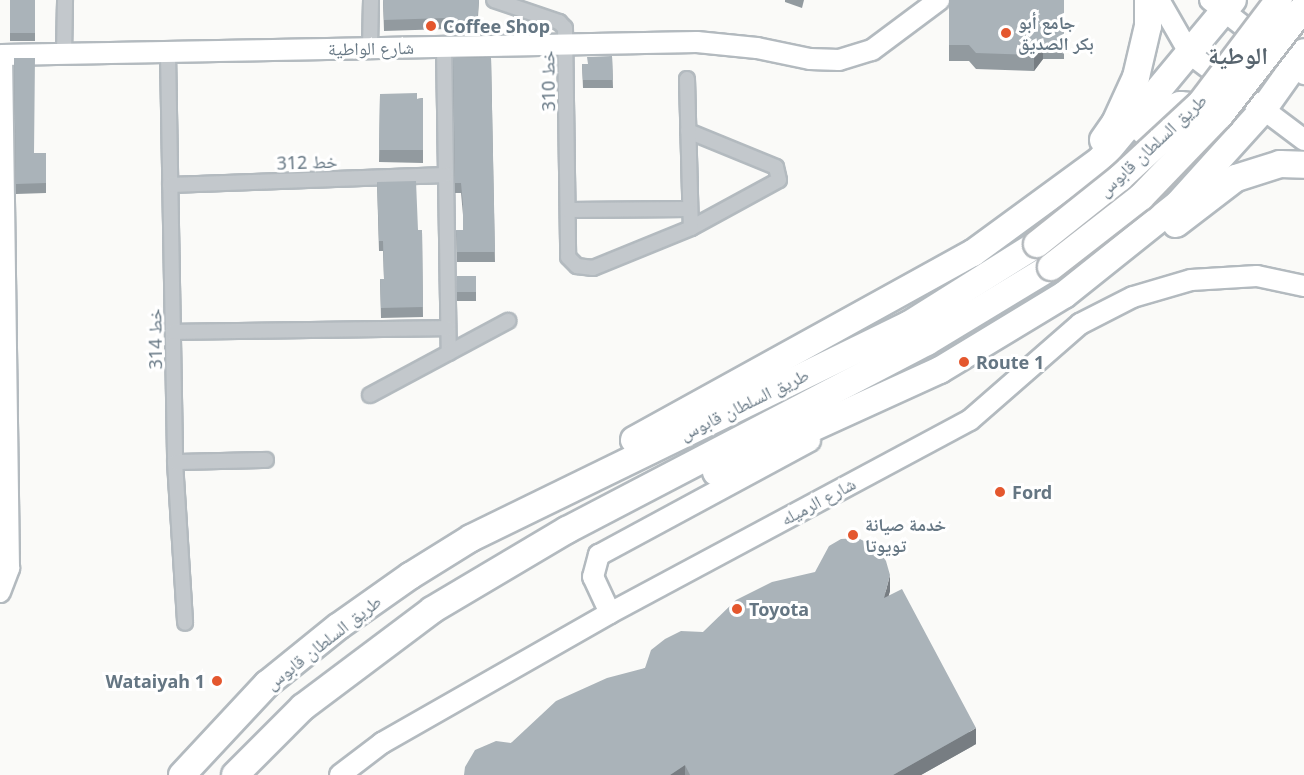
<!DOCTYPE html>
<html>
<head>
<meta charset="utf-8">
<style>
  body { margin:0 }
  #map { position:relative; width:1304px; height:775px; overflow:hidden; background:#fafaf8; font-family:"Noto Sans","Noto Naskh Arabic",sans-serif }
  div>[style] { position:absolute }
  .roads { filter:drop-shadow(2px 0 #b3babf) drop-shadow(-2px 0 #b3babf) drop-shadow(0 2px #b3babf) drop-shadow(0 -2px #b3babf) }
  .street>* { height:14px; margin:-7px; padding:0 7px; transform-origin:7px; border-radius:7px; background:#c3c8cc }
  .secondary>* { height:20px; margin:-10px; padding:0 10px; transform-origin:10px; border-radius:10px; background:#fff }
  .highway>* { height:26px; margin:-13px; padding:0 13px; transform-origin:13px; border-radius:13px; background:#fff }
  .bridges { filter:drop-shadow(2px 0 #b4b9bd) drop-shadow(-2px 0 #b4b9bd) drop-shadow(0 2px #b4b9bd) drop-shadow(0 -2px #b4b9bd) }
  .highway-bridge>* { height:26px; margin:-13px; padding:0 13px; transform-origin:13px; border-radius:13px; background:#fff }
  .wall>* { inset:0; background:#929a9f; transform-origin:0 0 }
  .shaded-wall>* { inset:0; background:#777d82 }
  .building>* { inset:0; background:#aab3b9; transform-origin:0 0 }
  .dots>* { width:16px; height:16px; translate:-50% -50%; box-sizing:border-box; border:3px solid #fff; border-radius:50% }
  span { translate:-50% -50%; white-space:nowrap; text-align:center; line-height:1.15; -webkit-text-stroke:6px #fff; paint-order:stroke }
  .poi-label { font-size:18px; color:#657683; font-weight:700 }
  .left { translate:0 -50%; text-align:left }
  .right { translate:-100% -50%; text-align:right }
  .street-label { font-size:18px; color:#657683 }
  .district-label { font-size:24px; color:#57646e; font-weight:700 }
</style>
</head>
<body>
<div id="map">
  <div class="roads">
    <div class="street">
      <div style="left:494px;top:0;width:69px;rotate:18.7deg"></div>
      <div style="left:559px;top:22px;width:8px;rotate:45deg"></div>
      <div style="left:565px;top:28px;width:229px;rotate:89.2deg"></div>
      <div style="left:568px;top:257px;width:13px;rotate:45deg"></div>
      <div style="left:577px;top:266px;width:16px;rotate:7deg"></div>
      <div style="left:593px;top:268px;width:106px;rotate:-22.2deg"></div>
      <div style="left:691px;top:228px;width:100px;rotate:-28.6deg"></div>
      <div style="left:779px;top:180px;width:13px;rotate:-103deg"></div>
      <div style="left:776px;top:167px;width:95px;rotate:-157.8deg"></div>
      <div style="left:444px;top:47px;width:306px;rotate:89.1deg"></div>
      <div style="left:370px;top:48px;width:48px;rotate:-88.8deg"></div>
      <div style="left:168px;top:53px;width:409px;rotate:89deg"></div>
      <div style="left:175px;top:462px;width:161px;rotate:86.4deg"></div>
      <div style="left:64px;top:54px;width:54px;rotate:-88.9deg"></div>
      <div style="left:687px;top:79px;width:149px;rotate:88.5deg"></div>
      <div style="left:170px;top:185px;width:276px;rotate:-2.1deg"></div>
      <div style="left:568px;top:210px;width:120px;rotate:-0.5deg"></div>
      <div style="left:173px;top:332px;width:275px;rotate:-0.8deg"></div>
      <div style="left:370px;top:395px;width:157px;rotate:-28.2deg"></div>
      <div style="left:175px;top:462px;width:91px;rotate:-1.3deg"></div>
    </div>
    <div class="secondary">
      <div style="left:1159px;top:0;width:62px;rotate:60.1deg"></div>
      <div style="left:1190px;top:54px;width:143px;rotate:37deg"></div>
      <div style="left:1210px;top:0;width:120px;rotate:38.2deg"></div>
      <div style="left:0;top:592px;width:26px;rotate:-69deg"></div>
      <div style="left:9px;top:568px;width:513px;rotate:-90.78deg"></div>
      <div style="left:2px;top:55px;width:695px;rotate:-1.07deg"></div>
      <div style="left:697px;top:42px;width:60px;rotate:5.7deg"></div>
      <div style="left:757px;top:48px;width:54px;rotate:11.7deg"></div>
      <div style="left:810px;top:59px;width:29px;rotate:2deg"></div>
      <div style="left:839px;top:60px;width:34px;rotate:-17deg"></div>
      <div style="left:872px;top:50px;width:84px;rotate:-36.7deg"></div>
      <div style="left:610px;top:613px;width:40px;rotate:-115deg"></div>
      <div style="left:593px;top:577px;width:23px;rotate:-75deg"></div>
      <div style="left:599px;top:555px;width:240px;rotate:-28.4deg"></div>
      <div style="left:340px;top:775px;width:53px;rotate:-37.3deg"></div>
      <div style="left:382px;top:743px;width:262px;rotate:-29.7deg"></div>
      <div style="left:610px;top:613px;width:408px;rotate:-28.2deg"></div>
      <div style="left:970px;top:420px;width:146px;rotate:-41.1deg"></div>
      <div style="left:1080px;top:324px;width:59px;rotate:-27deg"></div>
      <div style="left:1133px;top:297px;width:60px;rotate:-16.3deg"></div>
      <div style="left:1191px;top:280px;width:66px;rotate:-3.5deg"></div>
      <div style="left:1257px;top:276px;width:48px;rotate:12deg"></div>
    </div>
    <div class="highway">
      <div style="left:1144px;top:131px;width:33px;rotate:-43deg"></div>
      <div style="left:1168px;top:109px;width:13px;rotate:-18deg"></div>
      <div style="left:1180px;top:105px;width:11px;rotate:5deg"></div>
      <div style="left:1191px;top:106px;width:24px;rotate:45deg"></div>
      <div style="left:1103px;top:140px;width:21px;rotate:-55deg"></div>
      <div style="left:1115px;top:123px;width:51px;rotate:-65.5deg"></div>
      <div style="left:1136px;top:77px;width:52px;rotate:-76.8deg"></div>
      <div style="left:1148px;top:26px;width:26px;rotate:-90deg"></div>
      <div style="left:1176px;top:224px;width:76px;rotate:-37.5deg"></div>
      <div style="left:1236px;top:178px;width:46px;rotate:-17.7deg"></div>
      <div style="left:1280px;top:164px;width:24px;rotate:2deg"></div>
      <div style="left:634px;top:440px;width:387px;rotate:-28.9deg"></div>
      <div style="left:973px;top:253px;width:157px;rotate:-36.2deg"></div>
      <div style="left:1100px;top:160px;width:208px;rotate:-50.3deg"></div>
      <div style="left:716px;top:472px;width:246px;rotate:-24.5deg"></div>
      <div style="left:940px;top:370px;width:145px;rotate:-31.2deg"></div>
      <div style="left:1064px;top:295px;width:146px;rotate:-38.6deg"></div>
      <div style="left:1178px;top:204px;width:125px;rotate:-47.9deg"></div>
      <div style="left:1262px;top:111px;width:72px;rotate:-54.6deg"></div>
      <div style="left:182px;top:775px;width:125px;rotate:-47deg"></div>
      <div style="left:267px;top:684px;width:92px;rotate:-38.9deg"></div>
      <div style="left:339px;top:626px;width:87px;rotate:-35.2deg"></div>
      <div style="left:410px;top:576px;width:72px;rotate:-31.9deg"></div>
      <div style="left:471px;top:538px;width:486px;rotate:-26deg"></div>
      <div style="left:908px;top:325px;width:152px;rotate:-32.1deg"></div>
      <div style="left:235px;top:775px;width:96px;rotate:-45deg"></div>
      <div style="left:303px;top:707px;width:161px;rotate:-36.9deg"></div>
      <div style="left:432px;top:610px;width:157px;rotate:-30.7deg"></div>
      <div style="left:567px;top:530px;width:406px;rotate:-27.6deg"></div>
      <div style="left:927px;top:342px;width:145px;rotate:-31.2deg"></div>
    </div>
  </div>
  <div class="bridges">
    <div class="highway-bridge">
      <div style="left:1037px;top:244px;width:106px;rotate:-38.5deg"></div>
      <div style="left:1120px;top:178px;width:110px;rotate:-42.8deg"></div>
      <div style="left:1201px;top:103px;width:129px;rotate:-52.9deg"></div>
      <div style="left:1051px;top:267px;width:114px;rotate:-37.9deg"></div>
      <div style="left:1141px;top:197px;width:114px;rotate:-46.1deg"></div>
      <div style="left:1220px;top:115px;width:137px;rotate:-52.1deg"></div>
    </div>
  </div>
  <div class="wall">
    <div style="left:10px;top:0;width:25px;height:41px"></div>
    <div style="clip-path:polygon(383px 0,479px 0,477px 34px,446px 35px,446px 29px,384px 31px)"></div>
    <div style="clip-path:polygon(785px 0,804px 0,802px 8px,785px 2px)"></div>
    <div style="clip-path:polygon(949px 0,1064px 0,1064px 59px,1043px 59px,1034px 71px,976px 69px,969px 61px,949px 61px)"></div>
    <div style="clip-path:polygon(612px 56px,613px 88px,583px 88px,582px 64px,588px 64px)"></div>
    <div style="clip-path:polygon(491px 57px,495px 262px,457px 262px,456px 230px,463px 230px,463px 215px,461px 193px,455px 193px,453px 58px)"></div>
    <div style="clip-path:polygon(14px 58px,34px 153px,46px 153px,46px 193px,16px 194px)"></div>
    <div style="clip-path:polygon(380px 94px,417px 99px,423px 98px,423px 163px,379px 162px)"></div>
    <div style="clip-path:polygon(377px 182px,418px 230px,422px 230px,423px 317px,381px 318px,380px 279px,384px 279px,383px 251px,379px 251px)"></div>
    <div style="left:457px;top:276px;width:19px;height:25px"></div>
    <div style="clip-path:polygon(890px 591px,888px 596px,976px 744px,921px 775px,464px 775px,511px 743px,645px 668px,703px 632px)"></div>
  </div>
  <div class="shaded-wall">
    <div style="clip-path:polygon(1043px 43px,1043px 59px,1034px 71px,1034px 55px)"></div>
    <div style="clip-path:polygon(890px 575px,890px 591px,884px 614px,884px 598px)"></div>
    <div style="clip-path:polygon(976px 728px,976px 744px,921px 775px,893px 775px)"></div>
    <div style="clip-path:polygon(685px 765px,685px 775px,670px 775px)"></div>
  </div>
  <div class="building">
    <div style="left:10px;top:0;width:25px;height:33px"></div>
    <div style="clip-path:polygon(383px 0,479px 0,477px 23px,446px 23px,446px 18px,384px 20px)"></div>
    <div style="clip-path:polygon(949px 0,1064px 0,1064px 43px,1043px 43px,1034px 55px,976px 53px,969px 45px,949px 45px)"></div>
    <div style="clip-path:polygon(612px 56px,613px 80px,583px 80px,582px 64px,588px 64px,587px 57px)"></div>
    <div style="clip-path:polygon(491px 57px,495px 252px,457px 252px,456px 230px,463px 230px,463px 205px,461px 183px,455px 183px,453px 58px)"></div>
    <div style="clip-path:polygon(14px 58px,35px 58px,34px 153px,46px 153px,46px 183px,16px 184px)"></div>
    <div style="clip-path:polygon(417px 93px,417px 99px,423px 98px,423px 150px,379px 150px,380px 94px)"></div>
    <div style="clip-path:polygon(416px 181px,418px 230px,422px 230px,423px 307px,381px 308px,380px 279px,384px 279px,383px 241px,379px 241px,377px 182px)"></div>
    <div style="left:457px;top:276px;width:19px;height:16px"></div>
    <div style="clip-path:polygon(858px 538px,877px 548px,886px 561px,890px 575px,884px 598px,902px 589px,976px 728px,893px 775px,690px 775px,685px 765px,670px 775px,464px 775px,465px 767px,475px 750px,496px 741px,511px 743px,556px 701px,607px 678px,645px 668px,651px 650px,665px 639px,681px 631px,703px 632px,736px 600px,772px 582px,815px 572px,829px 546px,841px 539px)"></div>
  </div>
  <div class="dots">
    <div style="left:431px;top:26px;background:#e4572e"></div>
    <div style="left:1006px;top:33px;background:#e4572e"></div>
    <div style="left:964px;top:362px;background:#e4572e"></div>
    <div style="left:1000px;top:492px;background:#e4572e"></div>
    <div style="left:853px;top:535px;background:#e4572e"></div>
    <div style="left:737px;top:609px;background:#e4572e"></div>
    <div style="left:217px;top:681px;background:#e4572e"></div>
  </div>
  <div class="poi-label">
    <span class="left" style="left:1018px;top:33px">جامع أبو<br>بكر الصديق</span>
    <span class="left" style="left:443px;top:26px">Coffee Shop</span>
    <span class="left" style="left:976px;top:362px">Route 1</span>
    <span class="left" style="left:1012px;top:492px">Ford</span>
    <span class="left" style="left:865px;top:535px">خدمة صيانة<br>تويوتا</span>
    <span class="left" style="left:749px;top:609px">Toyota</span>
    <span class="right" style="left:205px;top:681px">Wataiyah 1</span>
  </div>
  <div class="street-label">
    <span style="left:371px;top:48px;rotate:-1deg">شارع الواطية</span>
    <span style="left:548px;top:81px;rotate:-91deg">خط 310</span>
    <span style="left:1152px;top:145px;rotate:-43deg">طريق السلطان قابوس</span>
    <span style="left:307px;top:162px;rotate:-2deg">خط 312</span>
    <span style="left:155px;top:339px;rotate:-91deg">خط 314</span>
    <span style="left:744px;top:404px;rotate:-26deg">طريق السلطان قابوس</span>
    <span style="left:818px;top:501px;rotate:-28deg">شارع الرميله</span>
    <span style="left:323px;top:642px;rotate:-38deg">طريق السلطان قابوس</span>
  </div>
  <div class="district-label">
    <span style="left:1238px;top:55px">الوطية</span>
  </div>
</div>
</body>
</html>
